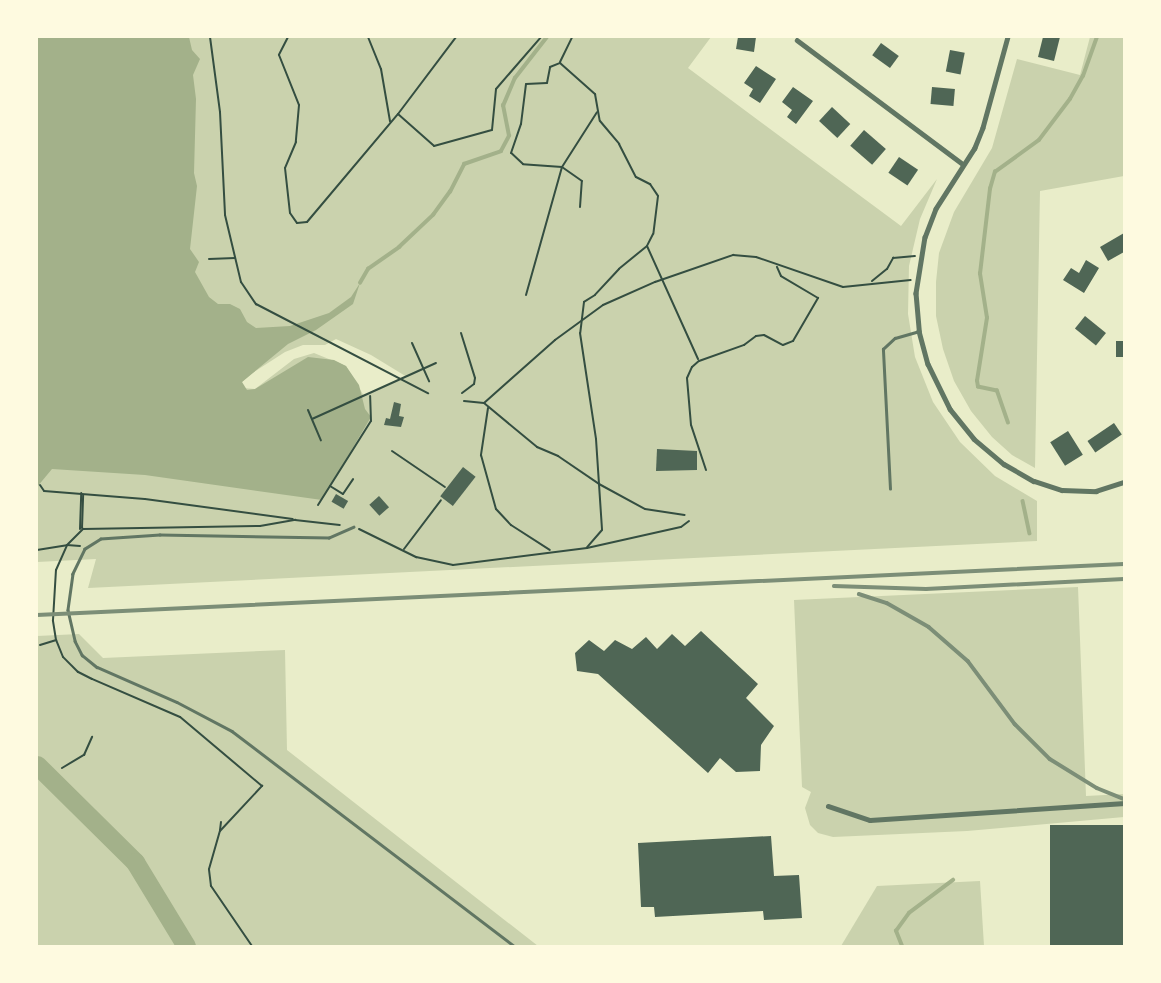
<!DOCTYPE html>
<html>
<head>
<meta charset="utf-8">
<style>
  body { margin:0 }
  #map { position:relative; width:1161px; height:983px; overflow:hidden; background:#e9edc9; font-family:Manrope,sans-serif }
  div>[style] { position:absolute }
  .green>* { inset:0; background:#cad2ad }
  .water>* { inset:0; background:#a3b18a }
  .stream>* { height:3.5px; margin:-1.75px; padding:0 1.75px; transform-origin:1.75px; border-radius:1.75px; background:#a3b18a }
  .river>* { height:19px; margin:-9.5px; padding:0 9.5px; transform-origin:9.5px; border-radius:9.5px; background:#a3b18a }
  .building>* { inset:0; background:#4f6655; transform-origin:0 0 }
  .path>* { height:2px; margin:-1px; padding:0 1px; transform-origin:1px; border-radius:1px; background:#344e41 }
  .service>* { height:2.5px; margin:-1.25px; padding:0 1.25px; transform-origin:1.25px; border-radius:1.25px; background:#617663 }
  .minor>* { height:4.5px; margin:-2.25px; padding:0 2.25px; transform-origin:2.25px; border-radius:2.25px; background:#617663 }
  .rail>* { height:3.5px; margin:-1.75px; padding:0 1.75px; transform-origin:1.75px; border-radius:1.75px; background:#7c8e77 }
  span { translate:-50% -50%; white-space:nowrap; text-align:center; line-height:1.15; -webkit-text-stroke:7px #fefae0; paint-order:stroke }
  .frame { position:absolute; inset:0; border:38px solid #fefae0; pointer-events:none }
</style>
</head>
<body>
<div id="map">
  <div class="green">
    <div style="clip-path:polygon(evenodd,37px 37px,711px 37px,688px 68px,901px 226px,937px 179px,920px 219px,909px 266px,908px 314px,915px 357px,933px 402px,960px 442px,995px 476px,1037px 501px,1037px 541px,88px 588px,96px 559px,37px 562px,37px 37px,336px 339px,371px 355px,407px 377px,364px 396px,346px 366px,314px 353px,294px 359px,255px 389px,243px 388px,242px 382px,251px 374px,285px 352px,303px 345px,325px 345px,336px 339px)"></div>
    <div style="clip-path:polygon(1090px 37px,1124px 37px,1124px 176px,1040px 191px,1035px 468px,1012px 455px,992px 437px,971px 411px,954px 381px,943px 349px,936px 316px,936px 282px,939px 253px,954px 212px,992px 148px,1017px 59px,1080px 75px)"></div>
    <div style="clip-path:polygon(1078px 587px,1086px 796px,1124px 794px,1124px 817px,967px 831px,833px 837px,818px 833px,810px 825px,805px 808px,811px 792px,802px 787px,794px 600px)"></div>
    <div style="clip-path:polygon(79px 634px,103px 658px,285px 650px,287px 750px,538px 946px,37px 946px,37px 636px)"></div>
    <div style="clip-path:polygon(980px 881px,984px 946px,841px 946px,877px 886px)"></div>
  </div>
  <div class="water">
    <div style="clip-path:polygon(37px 37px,189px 37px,192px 50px,200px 59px,193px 75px,196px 99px,194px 173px,197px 186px,190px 249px,199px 262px,195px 272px,209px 297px,218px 304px,230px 304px,240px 309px,247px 322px,256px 328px,290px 326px,329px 313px,351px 297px,360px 283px,353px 304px,316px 330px,288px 344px,242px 382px,247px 390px,255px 389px,308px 357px,334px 360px,346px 366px,359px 385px,365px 409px,371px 417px,322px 500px,145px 475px,52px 469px,37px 487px)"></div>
  </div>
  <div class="stream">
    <div style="left:360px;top:283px;width:16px;rotate:-60deg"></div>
    <div style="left:368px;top:269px;width:38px;rotate:-35deg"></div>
    <div style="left:399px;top:247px;width:47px;rotate:-43.3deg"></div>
    <div style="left:433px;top:215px;width:29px;rotate:-54deg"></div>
    <div style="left:450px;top:192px;width:31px;rotate:-63deg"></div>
    <div style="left:464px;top:164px;width:39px;rotate:-19deg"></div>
    <div style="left:501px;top:151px;width:17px;rotate:-62deg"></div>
    <div style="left:509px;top:136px;width:31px;rotate:-101deg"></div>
    <div style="left:503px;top:106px;width:30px;rotate:-67deg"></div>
    <div style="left:515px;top:78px;width:52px;rotate:-52deg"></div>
    <div style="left:1008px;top:423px;width:34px;rotate:-109deg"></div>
    <div style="left:997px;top:391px;width:19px;rotate:-168deg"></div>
    <div style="left:978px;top:387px;width:6px;rotate:-99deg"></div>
    <div style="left:977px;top:381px;width:64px;rotate:-81deg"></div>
    <div style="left:987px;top:318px;width:45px;rotate:-99deg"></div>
    <div style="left:980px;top:274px;width:86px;rotate:-83.3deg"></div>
    <div style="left:990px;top:189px;width:18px;rotate:-74deg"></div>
    <div style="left:995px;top:172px;width:54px;rotate:-36deg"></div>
    <div style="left:1039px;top:140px;width:51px;rotate:-52.9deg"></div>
    <div style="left:1070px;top:99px;width:26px;rotate:-61deg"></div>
    <div style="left:1083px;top:76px;width:41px;rotate:-70.3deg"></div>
    <div style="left:1023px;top:501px;width:33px;rotate:78deg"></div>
    <div style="left:902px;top:946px;width:16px;rotate:-112deg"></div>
    <div style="left:896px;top:931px;width:22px;rotate:-54deg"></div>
    <div style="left:909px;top:913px;width:55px;rotate:-36.9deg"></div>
  </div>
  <div class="river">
    <div style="left:37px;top:765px;width:138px;rotate:44.7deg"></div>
    <div style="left:135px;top:862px;width:98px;rotate:58.7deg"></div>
  </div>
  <div class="building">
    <div style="clip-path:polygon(738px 37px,756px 37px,754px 52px,736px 49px)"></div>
    <div style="clip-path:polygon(1043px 37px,1060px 37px,1054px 61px,1038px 57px)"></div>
    <div style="left:881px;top:43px;width:22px;height:15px;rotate:36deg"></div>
    <div style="left:950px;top:50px;width:15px;height:22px;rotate:11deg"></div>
    <div style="clip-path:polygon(756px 66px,776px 79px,760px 103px,749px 96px,753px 89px,744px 83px)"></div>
    <div style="clip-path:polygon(793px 87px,813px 101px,796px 124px,787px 117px,792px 110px,782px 102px)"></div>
    <div style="left:932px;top:87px;width:23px;height:17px;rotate:5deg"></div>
    <div style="left:832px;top:107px;width:25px;height:19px;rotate:43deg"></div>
    <div style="left:864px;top:130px;width:29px;height:21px;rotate:41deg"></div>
    <div style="left:899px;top:157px;width:23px;height:19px;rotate:34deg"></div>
    <div style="clip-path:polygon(1124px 233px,1124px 252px,1108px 261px,1100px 247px)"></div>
    <div style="clip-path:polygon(1086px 260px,1099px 268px,1084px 293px,1063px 280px,1071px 268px,1079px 273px)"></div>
    <div style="left:1085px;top:316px;width:27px;height:16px;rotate:39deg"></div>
    <div style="left:1116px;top:341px;width:8px;height:16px"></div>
    <div style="clip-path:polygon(394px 402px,401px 404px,399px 416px,404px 417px,401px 427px,384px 425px,386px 418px,390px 419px)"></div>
    <div style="left:1114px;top:423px;width:14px;height:32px;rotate:56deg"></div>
    <div style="left:1068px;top:431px;width:28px;height:21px;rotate:58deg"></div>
    <div style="clip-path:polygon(657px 449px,697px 451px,697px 470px,656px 471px)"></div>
    <div style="left:463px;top:467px;width:16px;height:37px;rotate:38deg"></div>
    <div style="left:336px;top:494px;width:14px;height:9px;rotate:30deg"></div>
    <div style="left:379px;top:496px;width:15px;height:13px;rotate:48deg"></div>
    <div style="clip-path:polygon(701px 631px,758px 684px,746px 698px,774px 726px,761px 745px,760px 771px,736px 772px,720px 758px,708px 773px,598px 674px,577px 671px,575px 653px,589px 640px,604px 651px,615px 640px,632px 649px,646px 637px,657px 649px,672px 634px,685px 646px)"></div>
    <div style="left:1124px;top:825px;width:121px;height:74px;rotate:90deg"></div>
    <div style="clip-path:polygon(771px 836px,774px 876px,799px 875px,802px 918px,764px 920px,763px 911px,655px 917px,654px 907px,641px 907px,638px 843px)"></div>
  </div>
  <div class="path">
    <div style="left:210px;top:37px;width:76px;rotate:82.4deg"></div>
    <div style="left:220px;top:112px;width:103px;rotate:87.2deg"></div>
    <div style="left:225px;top:215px;width:69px;rotate:76.6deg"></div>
    <div style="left:241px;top:282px;width:27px;rotate:56deg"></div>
    <div style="left:256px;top:304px;width:194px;rotate:27.4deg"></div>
    <div style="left:288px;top:37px;width:20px;rotate:117deg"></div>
    <div style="left:279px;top:55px;width:54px;rotate:68.2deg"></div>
    <div style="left:299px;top:105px;width:37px;rotate:95deg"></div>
    <div style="left:296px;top:142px;width:28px;rotate:113deg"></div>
    <div style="left:285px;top:168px;width:45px;rotate:83.7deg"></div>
    <div style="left:290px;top:213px;width:12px;rotate:55deg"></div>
    <div style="left:297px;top:223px;width:10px;rotate:-6deg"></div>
    <div style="left:307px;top:222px;width:141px;rotate:-49.9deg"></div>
    <div style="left:398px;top:114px;width:96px;rotate:-53deg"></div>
    <div style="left:368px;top:37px;width:35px;rotate:68deg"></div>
    <div style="left:381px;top:69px;width:53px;rotate:80.2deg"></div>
    <div style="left:560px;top:62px;width:28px;rotate:-64deg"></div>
    <div style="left:398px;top:114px;width:48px;rotate:41.6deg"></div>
    <div style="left:434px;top:146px;width:60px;rotate:-15.4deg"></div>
    <div style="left:492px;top:130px;width:41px;rotate:-84.4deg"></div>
    <div style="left:496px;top:89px;width:69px;rotate:-49.1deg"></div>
    <div style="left:580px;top:207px;width:26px;rotate:-86deg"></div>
    <div style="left:582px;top:181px;width:24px;rotate:-145deg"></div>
    <div style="left:562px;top:167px;width:39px;rotate:-176deg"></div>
    <div style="left:523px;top:164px;width:16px;rotate:-137deg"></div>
    <div style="left:511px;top:153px;width:31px;rotate:-71deg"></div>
    <div style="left:521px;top:124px;width:40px;rotate:-82.9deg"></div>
    <div style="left:526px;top:84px;width:21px;rotate:-3deg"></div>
    <div style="left:547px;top:83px;width:16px;rotate:-79deg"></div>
    <div style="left:550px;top:67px;width:11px;rotate:-22deg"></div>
    <div style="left:560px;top:63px;width:47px;rotate:41.5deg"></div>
    <div style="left:595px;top:94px;width:27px;rotate:80deg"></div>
    <div style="left:600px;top:121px;width:30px;rotate:50deg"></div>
    <div style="left:619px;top:144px;width:37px;rotate:63deg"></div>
    <div style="left:636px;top:177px;width:16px;rotate:27deg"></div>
    <div style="left:650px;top:184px;width:14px;rotate:56deg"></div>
    <div style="left:658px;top:196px;width:38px;rotate:97deg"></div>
    <div style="left:653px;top:234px;width:13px;rotate:117deg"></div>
    <div style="left:647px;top:246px;width:36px;rotate:141deg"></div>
    <div style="left:619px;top:269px;width:35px;rotate:133deg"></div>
    <div style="left:595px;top:295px;width:13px;rotate:148deg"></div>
    <div style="left:584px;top:302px;width:31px;rotate:97deg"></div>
    <div style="left:580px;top:333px;width:107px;rotate:81.4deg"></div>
    <div style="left:596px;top:439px;width:91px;rotate:86.2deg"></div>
    <div style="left:602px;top:530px;width:23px;rotate:131deg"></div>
    <div style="left:647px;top:246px;width:124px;rotate:65.7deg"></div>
    <div style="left:209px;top:259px;width:26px;rotate:-2deg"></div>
    <div style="left:872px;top:281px;width:19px;rotate:-39deg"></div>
    <div style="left:887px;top:269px;width:13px;rotate:-61deg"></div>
    <div style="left:893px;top:258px;width:22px;rotate:-5deg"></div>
    <div style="left:526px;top:295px;width:133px;rotate:-74.3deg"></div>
    <div style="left:562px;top:167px;width:65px;rotate:-57.5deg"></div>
    <div style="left:461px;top:333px;width:47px;rotate:72.7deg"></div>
    <div style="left:475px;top:378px;width:6px;rotate:99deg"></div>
    <div style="left:474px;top:384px;width:15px;rotate:143deg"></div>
    <div style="left:412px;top:343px;width:42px;rotate:65.9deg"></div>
    <div style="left:464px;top:401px;width:20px;rotate:6deg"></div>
    <div style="left:484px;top:403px;width:69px;rotate:39.7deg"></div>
    <div style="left:537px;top:447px;width:23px;rotate:23deg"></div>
    <div style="left:558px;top:456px;width:50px;rotate:34.3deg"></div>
    <div style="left:599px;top:484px;width:52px;rotate:28.5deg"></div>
    <div style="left:645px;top:509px;width:40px;rotate:8.5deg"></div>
    <div style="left:484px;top:403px;width:95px;rotate:-41.6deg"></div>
    <div style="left:555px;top:340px;width:59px;rotate:-36.1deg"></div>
    <div style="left:603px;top:305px;width:57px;rotate:-23.9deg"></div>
    <div style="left:655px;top:282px;width:83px;rotate:-19.1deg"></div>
    <div style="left:733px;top:255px;width:23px;rotate:5deg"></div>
    <div style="left:756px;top:257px;width:92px;rotate:19deg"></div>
    <div style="left:843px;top:287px;width:68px;rotate:-5.9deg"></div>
    <div style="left:488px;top:408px;width:48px;rotate:98.5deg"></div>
    <div style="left:481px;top:455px;width:56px;rotate:74.5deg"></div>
    <div style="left:496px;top:509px;width:22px;rotate:47deg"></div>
    <div style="left:511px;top:525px;width:46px;rotate:32.7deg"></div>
    <div style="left:308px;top:410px;width:33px;rotate:67deg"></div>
    <div style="left:312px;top:419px;width:136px;rotate:-24.3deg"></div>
    <div style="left:392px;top:451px;width:64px;rotate:34.2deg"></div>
    <div style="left:706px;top:470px;width:47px;rotate:-108.4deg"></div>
    <div style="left:691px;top:425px;width:47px;rotate:-94.9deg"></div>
    <div style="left:687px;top:378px;width:12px;rotate:-66deg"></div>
    <div style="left:692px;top:367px;width:9px;rotate:-41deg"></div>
    <div style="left:699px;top:361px;width:48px;rotate:-19.6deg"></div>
    <div style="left:744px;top:345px;width:15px;rotate:-37deg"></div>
    <div style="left:756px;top:336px;width:8px;rotate:-7deg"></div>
    <div style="left:764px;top:335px;width:21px;rotate:28deg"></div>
    <div style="left:783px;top:345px;width:11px;rotate:-22deg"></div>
    <div style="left:793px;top:341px;width:50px;rotate:-59.8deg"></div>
    <div style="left:818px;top:298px;width:43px;rotate:-149.3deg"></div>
    <div style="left:781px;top:276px;width:10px;rotate:-114deg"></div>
    <div style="left:40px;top:485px;width:7px;rotate:56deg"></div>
    <div style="left:44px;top:491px;width:101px;rotate:4.5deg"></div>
    <div style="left:145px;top:499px;width:149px;rotate:7.7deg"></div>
    <div style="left:330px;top:486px;width:15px;rotate:32deg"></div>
    <div style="left:343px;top:494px;width:18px;rotate:-56deg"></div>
    <div style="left:318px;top:505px;width:99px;rotate:-57.8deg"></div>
    <div style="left:371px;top:421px;width:25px;rotate:-92deg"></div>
    <div style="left:82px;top:528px;width:33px;rotate:-88deg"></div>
    <div style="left:80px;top:529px;width:36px;rotate:-88deg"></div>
    <div style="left:359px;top:529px;width:64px;rotate:26.2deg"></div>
    <div style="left:416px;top:557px;width:38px;rotate:12deg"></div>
    <div style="left:453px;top:565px;width:135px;rotate:-7.2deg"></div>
    <div style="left:587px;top:548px;width:96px;rotate:-12.6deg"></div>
    <div style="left:681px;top:527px;width:10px;rotate:-37deg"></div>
    <div style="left:404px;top:549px;width:61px;rotate:-52.9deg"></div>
    <div style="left:37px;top:550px;width:30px;rotate:-9deg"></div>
    <div style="left:67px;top:545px;width:13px;rotate:4deg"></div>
    <div style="left:40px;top:645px;width:17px;rotate:-17deg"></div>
    <div style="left:62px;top:768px;width:26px;rotate:-31deg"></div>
    <div style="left:84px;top:755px;width:20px;rotate:-66deg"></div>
    <div style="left:220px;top:830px;width:8px;rotate:-83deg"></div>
    <div style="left:252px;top:946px;width:73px;rotate:-124.3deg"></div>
    <div style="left:211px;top:886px;width:17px;rotate:-97deg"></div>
    <div style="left:209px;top:869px;width:40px;rotate:-74deg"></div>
    <div style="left:220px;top:831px;width:62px;rotate:-47deg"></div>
    <div style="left:262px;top:786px;width:107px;rotate:-139.9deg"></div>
    <div style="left:180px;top:717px;width:96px;rotate:-156.6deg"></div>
    <div style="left:92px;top:679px;width:16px;rotate:-153deg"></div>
    <div style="left:78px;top:672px;width:21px;rotate:-135deg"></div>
    <div style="left:63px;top:657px;width:18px;rotate:-112deg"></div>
    <div style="left:56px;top:640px;width:20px;rotate:-99deg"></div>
    <div style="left:53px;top:620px;width:50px;rotate:-86.6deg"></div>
    <div style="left:56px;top:570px;width:27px;rotate:-66deg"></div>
    <div style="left:67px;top:545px;width:23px;rotate:-45deg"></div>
    <div style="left:83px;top:529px;width:177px;rotate:-1deg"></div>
    <div style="left:260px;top:526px;width:36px;rotate:-10deg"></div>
    <div style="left:295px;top:520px;width:45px;rotate:6.3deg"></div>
  </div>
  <div class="service">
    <div style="left:890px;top:489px;width:140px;rotate:-92.9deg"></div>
    <div style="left:883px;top:349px;width:16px;rotate:-43deg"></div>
    <div style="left:895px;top:338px;width:25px;rotate:-16deg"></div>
    <div style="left:354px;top:527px;width:27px;rotate:156deg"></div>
    <div style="left:329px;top:538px;width:169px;rotate:-179deg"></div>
    <div style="left:160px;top:535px;width:59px;rotate:176.1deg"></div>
    <div style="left:101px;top:539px;width:19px;rotate:148deg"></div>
    <div style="left:85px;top:549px;width:28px;rotate:116deg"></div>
    <div style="left:73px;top:574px;width:36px;rotate:98deg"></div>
    <div style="left:68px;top:610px;width:32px;rotate:77deg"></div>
    <div style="left:75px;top:641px;width:16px;rotate:63deg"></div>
    <div style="left:82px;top:655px;width:19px;rotate:39deg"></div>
    <div style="left:97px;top:667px;width:87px;rotate:23.6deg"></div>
    <div style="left:177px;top:702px;width:62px;rotate:27.8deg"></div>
    <div style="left:232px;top:731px;width:355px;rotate:37.3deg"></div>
  </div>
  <div class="minor">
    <div style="left:1008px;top:37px;width:94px;rotate:105.4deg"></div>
    <div style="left:983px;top:128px;width:22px;rotate:112deg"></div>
    <div style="left:975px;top:148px;width:72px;rotate:122.6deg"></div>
    <div style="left:936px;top:209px;width:30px;rotate:111deg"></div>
    <div style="left:925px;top:237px;width:57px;rotate:99.1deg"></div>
    <div style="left:916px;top:293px;width:38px;rotate:85deg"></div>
    <div style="left:919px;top:331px;width:34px;rotate:75deg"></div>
    <div style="left:928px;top:364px;width:50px;rotate:63.9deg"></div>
    <div style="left:950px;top:409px;width:38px;rotate:51deg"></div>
    <div style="left:974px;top:439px;width:39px;rotate:40deg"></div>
    <div style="left:1004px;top:464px;width:34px;rotate:30deg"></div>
    <div style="left:1034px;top:481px;width:29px;rotate:18deg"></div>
    <div style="left:1062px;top:490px;width:34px;rotate:2deg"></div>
    <div style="left:1096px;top:491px;width:29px;rotate:-18deg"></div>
    <div style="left:797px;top:40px;width:207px;rotate:36.8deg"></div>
    <div style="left:828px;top:806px;width:44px;rotate:18.4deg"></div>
    <div style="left:870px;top:820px;width:255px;rotate:-3.8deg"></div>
  </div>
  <div class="rail">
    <div style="left:834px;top:586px;width:92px;rotate:1.9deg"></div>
    <div style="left:926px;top:589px;width:198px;rotate:-2.9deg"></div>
    <div style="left:859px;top:594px;width:29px;rotate:18deg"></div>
    <div style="left:887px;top:603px;width:48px;rotate:29.7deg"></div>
    <div style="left:929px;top:627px;width:52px;rotate:41.1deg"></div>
    <div style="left:968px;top:661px;width:79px;rotate:53.3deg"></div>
    <div style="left:1015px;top:724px;width:49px;rotate:45deg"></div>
    <div style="left:1050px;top:759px;width:55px;rotate:31.7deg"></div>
    <div style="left:1097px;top:788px;width:29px;rotate:22deg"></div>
    <div style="left:37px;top:615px;width:1088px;rotate:-2.69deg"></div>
  </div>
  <div class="frame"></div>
</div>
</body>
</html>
